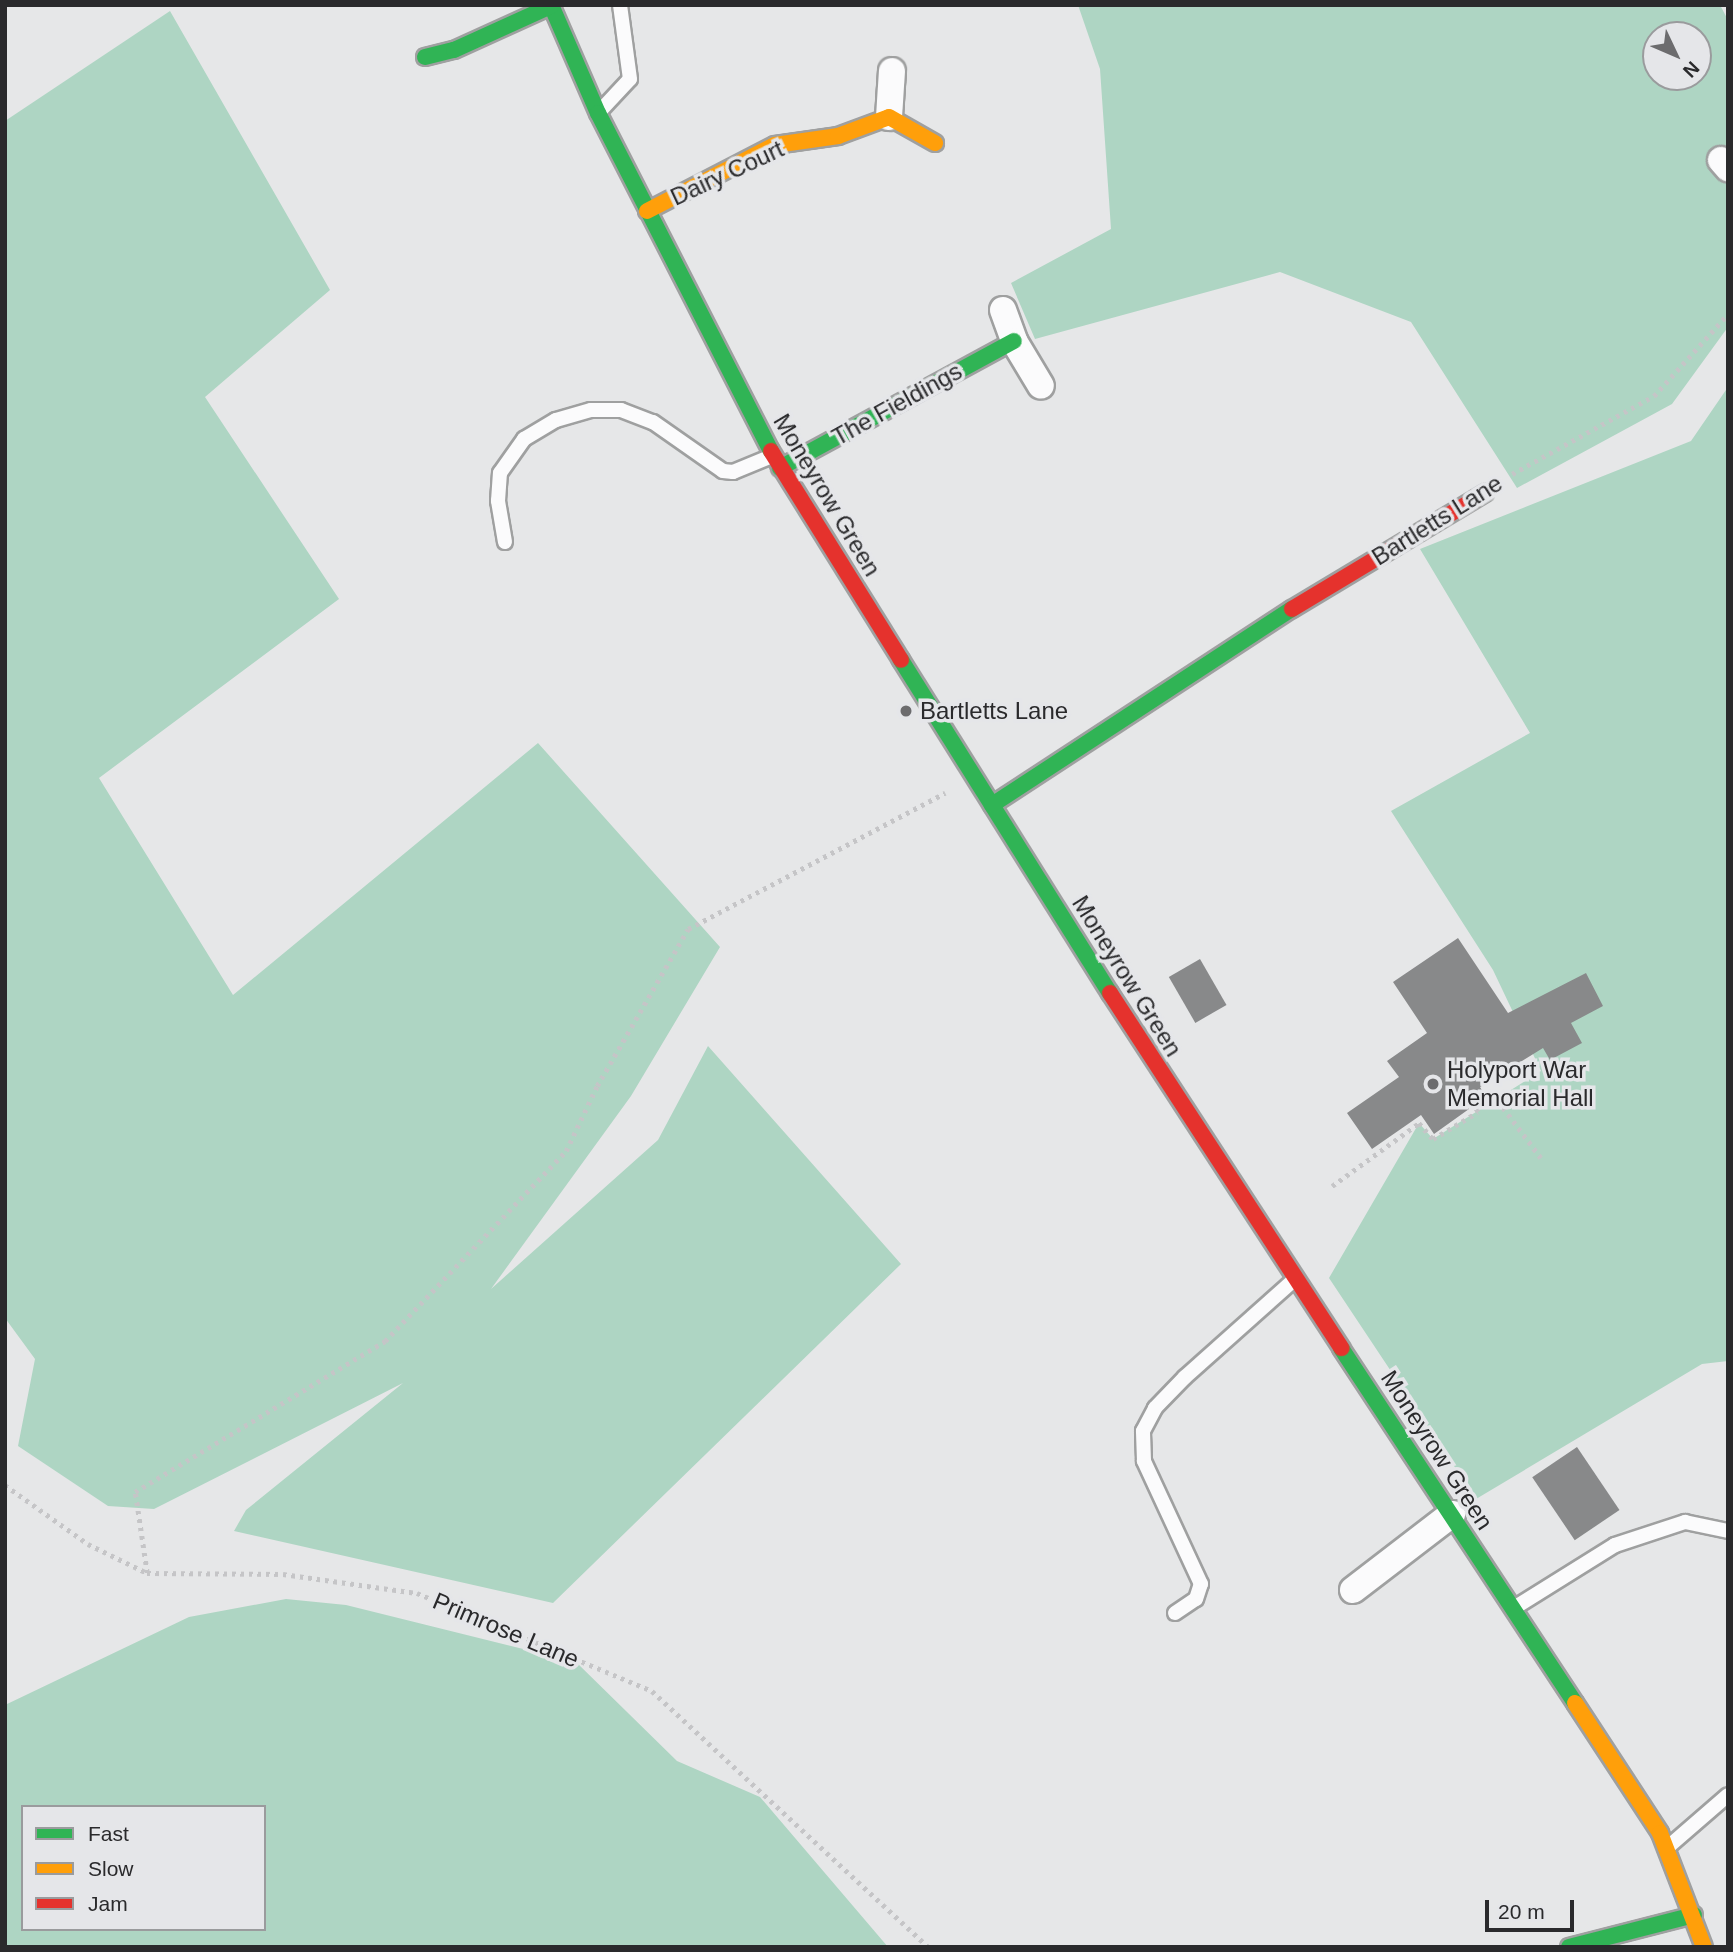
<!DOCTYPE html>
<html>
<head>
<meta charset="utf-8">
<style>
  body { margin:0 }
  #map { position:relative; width:1733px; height:1952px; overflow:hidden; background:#e6e7e8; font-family:Helvetica,sans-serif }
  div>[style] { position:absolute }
  .green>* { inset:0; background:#aed5c3 }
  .building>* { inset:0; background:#88898a; transform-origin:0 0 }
  .path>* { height:4.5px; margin-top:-2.25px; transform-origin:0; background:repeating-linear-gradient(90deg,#c5c5c7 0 3.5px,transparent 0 8.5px) }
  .roads { filter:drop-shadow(2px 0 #9fa0a0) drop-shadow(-2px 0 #9fa0a0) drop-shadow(0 2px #9fa0a0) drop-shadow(0 -2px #9fa0a0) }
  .lane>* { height:14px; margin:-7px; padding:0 7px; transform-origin:7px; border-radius:7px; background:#fbfbfc }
  .street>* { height:26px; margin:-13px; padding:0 13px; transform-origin:13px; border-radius:13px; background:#fbfbfc }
  .fast>* { height:16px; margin:-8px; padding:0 8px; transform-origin:8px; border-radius:8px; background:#30b455 }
  .slow>* { height:16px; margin:-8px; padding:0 8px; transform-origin:8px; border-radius:8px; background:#ff9f0a }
  .jam>* { height:16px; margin:-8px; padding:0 8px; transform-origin:8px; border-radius:8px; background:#e5322d }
  .dots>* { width:19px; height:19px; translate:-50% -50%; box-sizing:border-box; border:4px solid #e5e6e9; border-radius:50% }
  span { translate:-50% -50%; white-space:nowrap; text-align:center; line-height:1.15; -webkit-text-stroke:7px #e5e6e9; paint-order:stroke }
  .street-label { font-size:24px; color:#2a2a2c }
  .poi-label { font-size:24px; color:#2a2a2c }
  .left { translate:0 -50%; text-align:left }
  .frame { position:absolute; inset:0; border:7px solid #2a2a2c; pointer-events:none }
  .legend { position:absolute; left:21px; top:1805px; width:245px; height:126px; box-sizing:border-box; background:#e5e6e9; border:2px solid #9a9b9d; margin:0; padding:9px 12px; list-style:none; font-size:21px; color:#2a2a2c }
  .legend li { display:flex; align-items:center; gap:14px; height:35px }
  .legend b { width:35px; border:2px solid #9a9b9d }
  .north { position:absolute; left:1642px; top:21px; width:70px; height:70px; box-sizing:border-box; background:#e5e6e9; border:2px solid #9a9b9d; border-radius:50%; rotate:134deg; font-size:19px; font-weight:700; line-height:28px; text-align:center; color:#2a2a2c }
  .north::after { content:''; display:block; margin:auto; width:24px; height:32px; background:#6c6c6e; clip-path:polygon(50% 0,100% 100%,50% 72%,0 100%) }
  .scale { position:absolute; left:1485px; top:1900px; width:89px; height:32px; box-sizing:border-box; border:4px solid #2a2a2c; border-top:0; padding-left:9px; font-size:21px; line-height:24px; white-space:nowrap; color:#2a2a2c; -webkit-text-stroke:5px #e5e6e9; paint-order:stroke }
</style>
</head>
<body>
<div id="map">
  <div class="green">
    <div style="clip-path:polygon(evenodd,1078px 5px,1720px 5px,1728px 20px,1728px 327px,1672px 404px,1517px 488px,1411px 322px,1280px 272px,1035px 339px,1011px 283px,1111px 229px,1100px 69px,1078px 5px,1656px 35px,1698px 35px,1698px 77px,1656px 77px,1656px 35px)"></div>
    <div style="clip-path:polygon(170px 11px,330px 290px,205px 397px,339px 599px,99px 778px,233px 995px,538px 743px,720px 947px,631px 1096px,491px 1289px,658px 1140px,708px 1046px,901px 1264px,553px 1603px,234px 1531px,246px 1510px,403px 1383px,154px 1509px,108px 1506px,18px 1446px,35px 1359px,5px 1318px,5px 121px)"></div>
    <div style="clip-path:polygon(1728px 387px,1728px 1361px,1702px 1364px,1476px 1499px,1329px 1278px,1419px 1123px,1433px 1139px,1541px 1071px,1493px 970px,1391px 811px,1530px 733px,1420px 549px,1691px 441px)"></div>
    <div style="clip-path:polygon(evenodd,286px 1599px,346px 1605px,576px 1662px,677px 1761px,760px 1797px,888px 1947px,5px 1947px,5px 1705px,189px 1617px,286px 1599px,23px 1807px,264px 1807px,264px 1929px,23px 1929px,23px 1807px)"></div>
  </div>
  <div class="building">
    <div style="clip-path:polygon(1458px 938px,1508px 1013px,1586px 973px,1603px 1006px,1571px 1023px,1582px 1043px,1550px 1060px,1543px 1048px,1480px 1087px,1483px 1092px,1466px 1104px,1469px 1109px,1434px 1134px,1421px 1115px,1372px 1149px,1347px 1113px,1399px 1077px,1387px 1061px,1427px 1033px,1393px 982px)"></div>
    <div style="left:1200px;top:959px;width:53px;height:36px;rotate:60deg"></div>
    <div style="left:1577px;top:1447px;width:76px;height:54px;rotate:56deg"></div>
  </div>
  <div class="path">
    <div style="left:1512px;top:474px;width:162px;rotate:-28.8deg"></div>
    <div style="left:1654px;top:396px;width:110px;rotate:-47.9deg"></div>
    <div style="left:1332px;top:1186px;width:107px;rotate:-35.9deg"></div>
    <div style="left:1419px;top:1123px;width:21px;rotate:49deg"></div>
    <div style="left:1433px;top:1139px;width:52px;rotate:-31deg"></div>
    <div style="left:1478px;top:1112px;width:9px;rotate:-122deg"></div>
    <div style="left:1473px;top:1104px;width:22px;rotate:-27deg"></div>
    <div style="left:1493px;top:1094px;width:80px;rotate:53.1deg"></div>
    <div style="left:5px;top:1485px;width:102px;rotate:35.4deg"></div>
    <div style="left:88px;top:1544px;width:66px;rotate:26.2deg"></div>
    <div style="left:147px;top:1573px;width:136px;rotate:0.4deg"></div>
    <div style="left:283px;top:1574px;width:135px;rotate:8.1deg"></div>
    <div style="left:417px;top:1593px;width:255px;rotate:22.6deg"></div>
    <div style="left:652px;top:1691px;width:376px;rotate:42.8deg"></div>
    <div style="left:147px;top:1573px;width:82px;rotate:-98.4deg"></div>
    <div style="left:135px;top:1492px;width:292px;rotate:-31.1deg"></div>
    <div style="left:385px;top:1341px;width:262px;rotate:-46.4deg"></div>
    <div style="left:566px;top:1151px;width:72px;rotate:-64.5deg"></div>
    <div style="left:597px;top:1086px;width:181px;rotate:-59.9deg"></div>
    <div style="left:688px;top:929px;width:291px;rotate:-27.9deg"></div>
  </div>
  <div class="roads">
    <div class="lane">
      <div style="left:601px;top:110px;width:42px;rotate:-46.9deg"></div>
      <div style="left:630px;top:79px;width:75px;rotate:-97.7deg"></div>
      <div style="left:505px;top:542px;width:42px;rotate:-99.7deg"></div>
      <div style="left:498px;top:501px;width:28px;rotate:-86deg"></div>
      <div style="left:500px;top:473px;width:42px;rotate:-54.8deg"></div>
      <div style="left:524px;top:439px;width:37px;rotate:-31deg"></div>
      <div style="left:556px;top:420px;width:36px;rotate:-16deg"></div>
      <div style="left:591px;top:410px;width:30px"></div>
      <div style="left:621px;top:410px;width:34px;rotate:21deg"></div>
      <div style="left:653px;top:422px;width:85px;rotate:35deg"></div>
      <div style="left:723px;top:471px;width:10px;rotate:6deg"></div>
      <div style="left:733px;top:472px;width:42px;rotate:-22.3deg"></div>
      <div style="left:1514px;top:1608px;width:119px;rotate:-32deg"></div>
      <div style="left:1615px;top:1545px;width:74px;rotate:-18.2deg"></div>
      <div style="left:1685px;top:1522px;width:44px;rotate:11.8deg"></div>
      <div style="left:1175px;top:1613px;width:25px;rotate:-34deg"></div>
      <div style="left:1196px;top:1599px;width:16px;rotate:-72deg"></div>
      <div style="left:1201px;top:1584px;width:136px;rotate:-114.9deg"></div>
      <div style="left:1144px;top:1461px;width:30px;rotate:-92deg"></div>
      <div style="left:1143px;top:1431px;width:26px;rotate:-62deg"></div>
      <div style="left:1155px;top:1408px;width:43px;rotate:-45.9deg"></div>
      <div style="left:1185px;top:1377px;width:147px;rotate:-41.7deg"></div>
      <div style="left:1668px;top:1847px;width:79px;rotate:-40.9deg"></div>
    </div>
    <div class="street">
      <div style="left:889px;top:117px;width:46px;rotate:-86.3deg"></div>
      <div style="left:1721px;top:160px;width:11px;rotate:49deg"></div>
      <div style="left:1003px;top:310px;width:33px;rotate:70deg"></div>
      <div style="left:1014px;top:341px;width:52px;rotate:59deg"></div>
      <div style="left:1353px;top:1590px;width:125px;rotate:-37.5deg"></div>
    </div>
    <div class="fast">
      <div style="left:551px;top:5px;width:118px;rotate:66.5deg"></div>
      <div style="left:598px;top:113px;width:380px;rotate:62.9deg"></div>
      <div style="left:425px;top:57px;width:30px;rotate:-14deg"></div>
      <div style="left:454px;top:50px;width:107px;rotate:-24.4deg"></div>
      <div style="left:780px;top:468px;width:266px;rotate:-28.5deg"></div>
      <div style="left:901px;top:660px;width:393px;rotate:57.9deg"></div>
      <div style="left:992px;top:805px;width:358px;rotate:-33.2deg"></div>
      <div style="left:1341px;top:1348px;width:425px;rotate:56.6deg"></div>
      <div style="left:1569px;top:1947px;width:129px;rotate:-14.4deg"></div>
    </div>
    <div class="slow">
      <div style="left:647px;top:211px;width:144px;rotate:-27.3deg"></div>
      <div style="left:775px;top:145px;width:64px;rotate:-8.1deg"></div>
      <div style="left:838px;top:136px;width:54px;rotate:-20.4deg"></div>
      <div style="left:889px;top:117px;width:53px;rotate:29.5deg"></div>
      <div style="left:1575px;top:1703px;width:155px;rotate:56.8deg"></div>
      <div style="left:1660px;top:1833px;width:122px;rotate:68.9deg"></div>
    </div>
    <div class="jam">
      <div style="left:771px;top:451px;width:246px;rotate:58.1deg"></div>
      <div style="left:1292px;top:609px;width:225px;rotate:-31deg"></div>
      <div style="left:1110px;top:993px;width:424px;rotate:56.9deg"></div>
    </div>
  </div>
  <div class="dots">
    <div style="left:906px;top:711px;background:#6c6c6e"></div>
    <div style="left:1433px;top:1084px;background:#6c6c6e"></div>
  </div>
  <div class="street-label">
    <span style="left:727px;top:173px;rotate:-25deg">Dairy Court</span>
    <span style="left:897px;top:404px;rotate:-29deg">The Fieldings</span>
    <span style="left:827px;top:495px;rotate:59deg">Moneyrow Green</span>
    <span style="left:1437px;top:520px;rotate:-32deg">Bartletts Lane</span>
    <span style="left:1127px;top:976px;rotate:58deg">Moneyrow Green</span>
    <span style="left:1437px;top:1450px;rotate:57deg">Moneyrow Green</span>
    <span style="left:506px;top:1630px;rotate:23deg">Primrose Lane</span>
  </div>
  <div class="poi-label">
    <span class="left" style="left:920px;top:711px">Bartletts Lane</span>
    <span class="left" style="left:1447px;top:1084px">Holyport War<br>Memorial Hall</span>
  </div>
  <div class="frame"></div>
  <ul class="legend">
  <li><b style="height:9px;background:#30b455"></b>Fast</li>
  <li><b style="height:9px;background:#ff9f0a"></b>Slow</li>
  <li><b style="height:9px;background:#e5322d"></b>Jam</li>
  </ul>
  <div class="north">N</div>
  <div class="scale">20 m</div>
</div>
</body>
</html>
